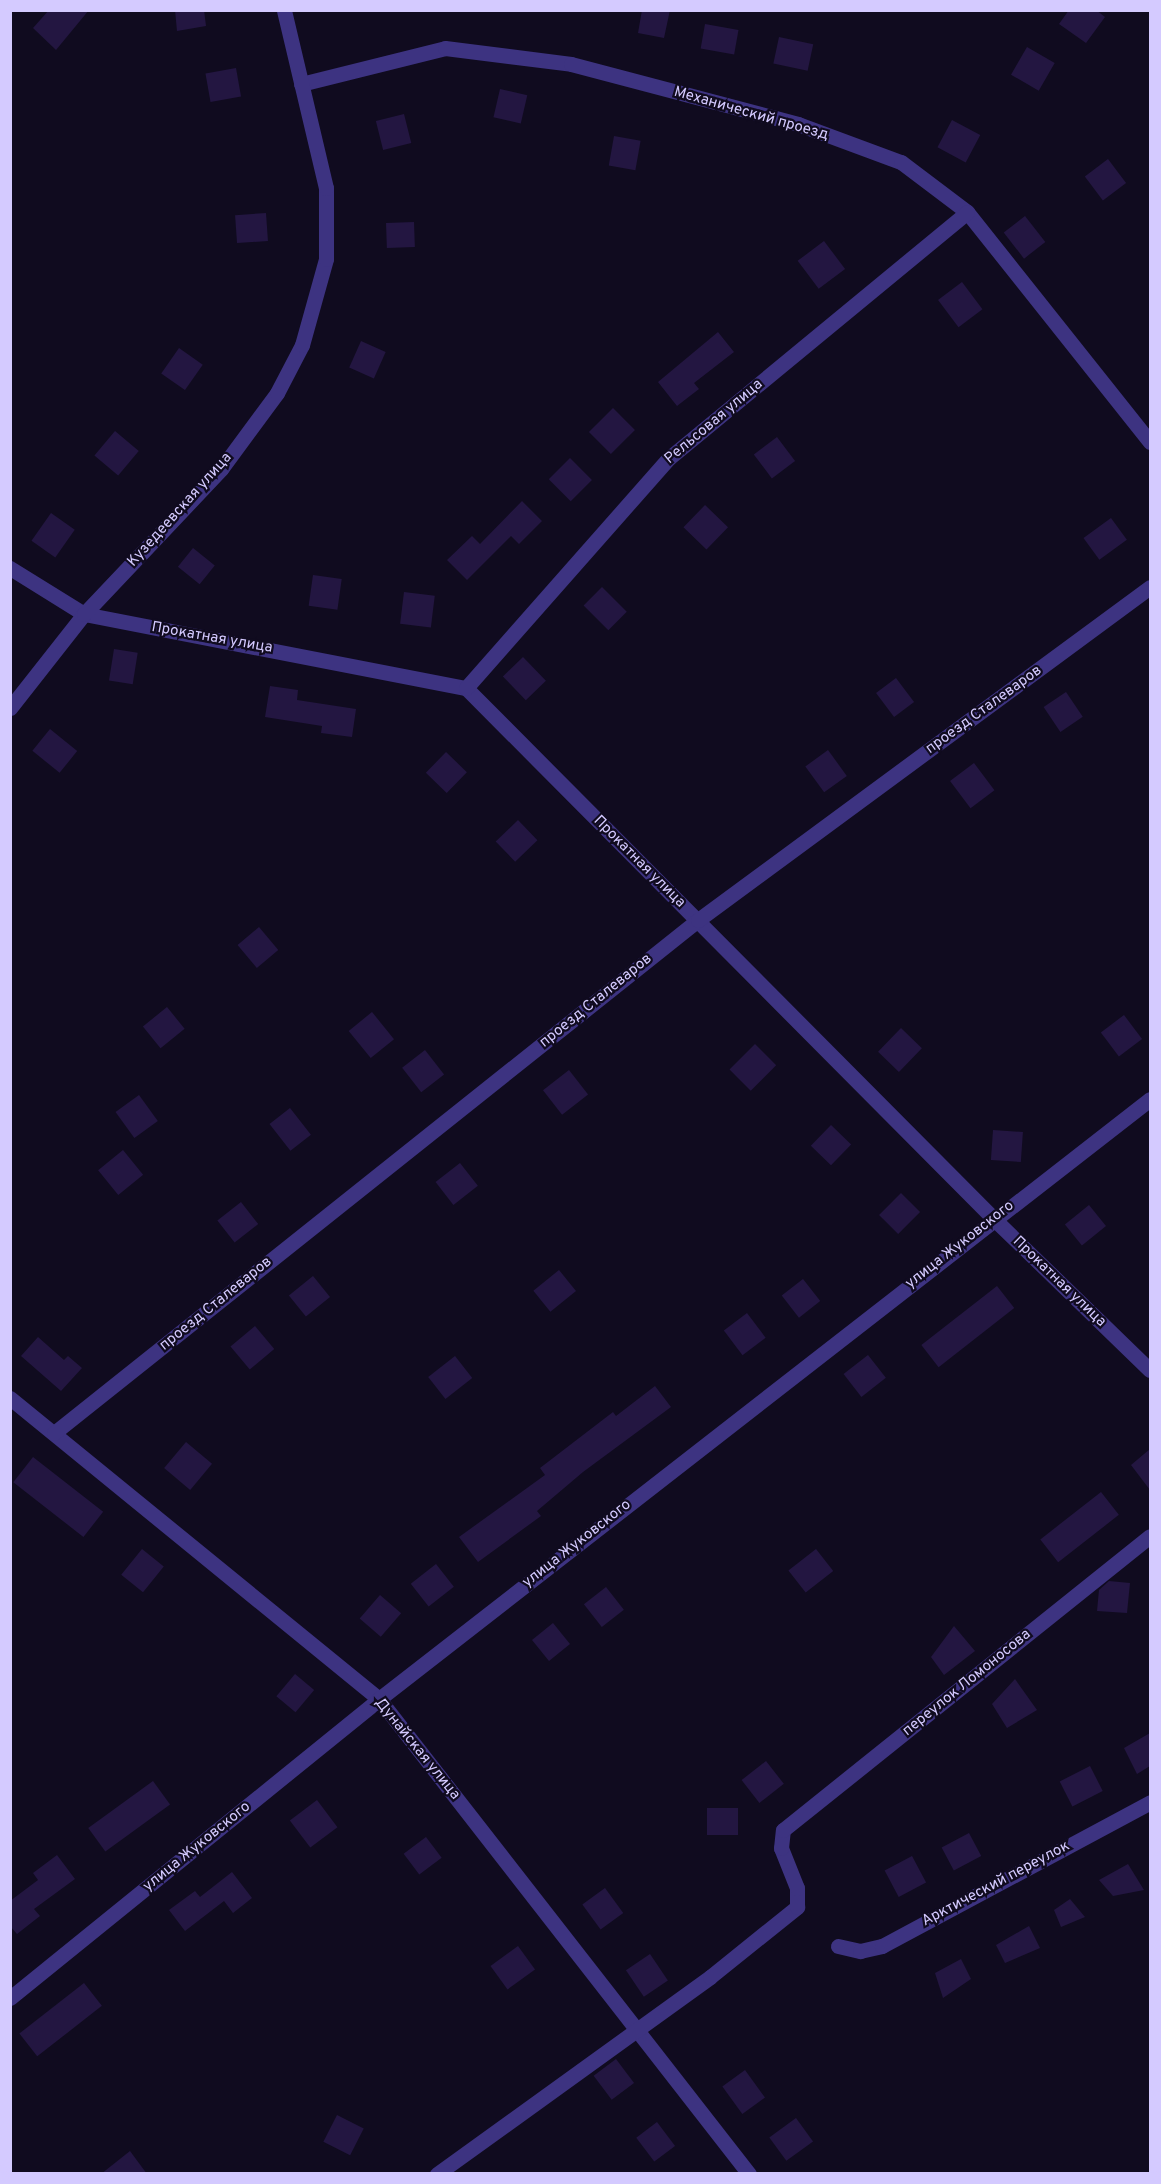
<!DOCTYPE html>
<html>
<head>
<meta charset="utf-8">
<style>
  body { margin:0 }
  #map { position:relative; width:1161px; height:2184px; overflow:hidden; background:#100b1f; font-family:Overpass,sans-serif }
  div>[style] { position:absolute }
  .building>* { inset:0; background:#231641; transform-origin:0 0 }
  .minor>* { height:15px; margin:-7.5px; padding:0 7.5px; transform-origin:7.5px; border-radius:7.5px; background:#3d3381 }
  span { translate:-50% -50%; white-space:nowrap; text-align:center; line-height:1.15; -webkit-text-stroke:4.5px #100b1f; paint-order:stroke }
  .street-label { font-size:15px; color:#d4caff }
  .frame { position:absolute; inset:0; border:12px solid #d4caff; pointer-events:none }
</style>
</head>
<body>
<div id="map">
  <div class="building">
    <div style="clip-path:polygon(49px 10px,89px 10px,56px 50px,33px 28px)"></div>
    <div style="clip-path:polygon(175px 10px,204px 10px,206px 26px,177px 31px)"></div>
    <div style="clip-path:polygon(642px 10px,670px 10px,664px 38px,638px 33px)"></div>
    <div style="clip-path:polygon(1069px 10px,1096px 10px,1105px 17px,1086px 43px,1059px 24px)"></div>
    <div style="left:705px;top:24px;width:34px;height:25px;rotate:10deg"></div>
    <div style="left:779px;top:37px;width:35px;height:27px;rotate:12deg"></div>
    <div style="left:1027px;top:47px;width:32px;height:32px;rotate:30deg"></div>
    <div style="left:236px;top:68px;width:29px;height:31px;rotate:80deg"></div>
    <div style="left:500px;top:89px;width:28px;height:29px;rotate:13deg"></div>
    <div style="left:404px;top:114px;width:30px;height:29px;rotate:76deg"></div>
    <div style="left:952px;top:120px;width:32px;height:31px;rotate:28deg"></div>
    <div style="left:614px;top:136px;width:27px;height:30px;rotate:10deg"></div>
    <div style="left:1108px;top:159px;width:30px;height:29px;rotate:53deg"></div>
    <div style="left:266px;top:213px;width:28px;height:31px;rotate:86deg"></div>
    <div style="left:1025px;top:216px;width:33px;height:27px;rotate:52deg"></div>
    <div style="left:414px;top:222px;width:25px;height:28px;rotate:88deg"></div>
    <div style="left:824px;top:241px;width:35px;height:33px;rotate:53deg"></div>
    <div style="left:962px;top:282px;width:34px;height:30px;rotate:53deg"></div>
    <div style="clip-path:polygon(718px 332px,734px 352px,694px 383px,699px 389px,677px 406px,658px 382px)"></div>
    <div style="left:361px;top:341px;width:27px;height:29px;rotate:24deg"></div>
    <div style="left:179px;top:348px;width:29px;height:31px;rotate:35deg"></div>
    <div style="left:613px;top:408px;width:31px;height:34px;rotate:45deg"></div>
    <div style="left:115px;top:431px;width:31px;height:32px;rotate:40deg"></div>
    <div style="left:777px;top:437px;width:30px;height:29px;rotate:53deg"></div>
    <div style="left:570px;top:458px;width:31px;height:30px;rotate:45deg"></div>
    <div style="clip-path:polygon(522px 501px,542px 521px,519px 544px,511px 536px,467px 580px,447px 560px,472px 536px,480px 544px)"></div>
    <div style="left:705px;top:505px;width:32px;height:31px;rotate:44deg"></div>
    <div style="left:51px;top:513px;width:29px;height:34px;rotate:35deg"></div>
    <div style="left:1111px;top:518px;width:27px;height:34px;rotate:54deg"></div>
    <div style="left:193px;top:548px;width:28px;height:24px;rotate:39deg"></div>
    <div style="left:313px;top:575px;width:29px;height:31px;rotate:8deg"></div>
    <div style="left:602px;top:587px;width:35px;height:26px;rotate:45deg"></div>
    <div style="left:404px;top:592px;width:31px;height:32px;rotate:7deg"></div>
    <div style="left:114px;top:649px;width:24px;height:32px;rotate:9deg"></div>
    <div style="left:523px;top:657px;width:33px;height:28px;rotate:46deg"></div>
    <div style="left:896px;top:678px;width:30px;height:25px;rotate:53deg"></div>
    <div style="clip-path:polygon(270px 686px,298px 690px,297px 700px,356px 709px,352px 737px,321px 733px,322px 726px,265px 717px)"></div>
    <div style="left:1066px;top:692px;width:30px;height:27px;rotate:56deg"></div>
    <div style="left:50px;top:729px;width:35px;height:28px;rotate:39deg"></div>
    <div style="left:828px;top:750px;width:32px;height:28px;rotate:54deg"></div>
    <div style="left:446px;top:752px;width:29px;height:29px;rotate:44deg"></div>
    <div style="left:974px;top:763px;width:34px;height:30px;rotate:53deg"></div>
    <div style="left:518px;top:820px;width:28px;height:31px;rotate:46deg"></div>
    <div style="left:259px;top:927px;width:30px;height:28px;rotate:50deg"></div>
    <div style="left:167px;top:1007px;width:28px;height:31px;rotate:51deg"></div>
    <div style="left:372px;top:1012px;width:35px;height:30px;rotate:51deg"></div>
    <div style="left:1124px;top:1015px;width:30px;height:29px;rotate:53deg"></div>
    <div style="left:901px;top:1028px;width:29px;height:33px;rotate:44deg"></div>
    <div style="left:755px;top:1044px;width:30px;height:36px;rotate:45deg"></div>
    <div style="left:425px;top:1050px;width:31px;height:29px;rotate:52deg"></div>
    <div style="left:569px;top:1070px;width:31px;height:33px;rotate:52deg"></div>
    <div style="left:139px;top:1095px;width:32px;height:29px;rotate:54deg"></div>
    <div style="left:290px;top:1108px;width:34px;height:26px;rotate:52deg"></div>
    <div style="left:831px;top:1125px;width:28px;height:29px;rotate:44deg"></div>
    <div style="left:993px;top:1130px;width:30px;height:30px;rotate:4deg"></div>
    <div style="left:123px;top:1150px;width:32px;height:32px;rotate:51deg"></div>
    <div style="left:460px;top:1163px;width:29px;height:31px;rotate:52deg"></div>
    <div style="left:901px;top:1193px;width:27px;height:31px;rotate:45deg"></div>
    <div style="left:241px;top:1202px;width:28px;height:30px;rotate:52deg"></div>
    <div style="left:1089px;top:1205px;width:27px;height:31px;rotate:51deg"></div>
    <div style="left:559px;top:1270px;width:27px;height:33px;rotate:51deg"></div>
    <div style="left:313px;top:1276px;width:27px;height:31px;rotate:51deg"></div>
    <div style="left:803px;top:1279px;width:28px;height:27px;rotate:52deg"></div>
    <div style="left:997px;top:1286px;width:28px;height:96px;rotate:52deg"></div>
    <div style="left:747px;top:1313px;width:31px;height:29px;rotate:53deg"></div>
    <div style="left:255px;top:1326px;width:30px;height:32px;rotate:50deg"></div>
    <div style="clip-path:polygon(38px 1337px,64px 1360px,68px 1356px,82px 1368px,61px 1391px,21px 1356px)"></div>
    <div style="left:868px;top:1355px;width:29px;height:31px;rotate:52deg"></div>
    <div style="left:455px;top:1356px;width:28px;height:34px;rotate:52deg"></div>
    <div style="clip-path:polygon(655px 1386px,671px 1407px,583px 1472px,537px 1511px,541px 1516px,478px 1562px,459px 1537px,545px 1475px,540px 1468px,613px 1412px,616px 1416px)"></div>
    <div style="left:186px;top:1442px;width:34px;height:34px;rotate:40deg"></div>
    <div style="clip-path:polygon(1150px 1449px,1150px 1490px,1131px 1465px)"></div>
    <div style="left:33px;top:1457px;width:89px;height:32px;rotate:38deg"></div>
    <div style="left:1101px;top:1492px;width:29px;height:77px;rotate:52deg"></div>
    <div style="left:142px;top:1549px;width:28px;height:33px;rotate:39deg"></div>
    <div style="left:816px;top:1549px;width:28px;height:35px;rotate:52deg"></div>
    <div style="left:436px;top:1564px;width:29px;height:32px;rotate:52deg"></div>
    <div style="clip-path:polygon(1109px 1581px,1130px 1583px,1127px 1613px,1097px 1611px,1099px 1590px)"></div>
    <div style="left:606px;top:1587px;width:29px;height:28px;rotate:52deg"></div>
    <div style="left:380px;top:1595px;width:28px;height:31px;rotate:41deg"></div>
    <div style="left:553px;top:1623px;width:27px;height:27px;rotate:51deg"></div>
    <div style="clip-path:polygon(954px 1626px,975px 1651px,944px 1675px,931px 1657px)"></div>
    <div style="left:295px;top:1674px;width:25px;height:29px;rotate:40deg"></div>
    <div style="clip-path:polygon(1015px 1679px,1037px 1710px,1007px 1728px,992px 1704px)"></div>
    <div style="clip-path:polygon(1150px 1733px,1150px 1766px,1137px 1774px,1124px 1748px)"></div>
    <div style="left:766px;top:1761px;width:29px;height:31px;rotate:52deg"></div>
    <div style="left:1090px;top:1766px;width:28px;height:34px;rotate:63deg"></div>
    <div style="left:153px;top:1781px;width:29px;height:80px;rotate:54deg"></div>
    <div style="left:317px;top:1800px;width:34px;height:34px;rotate:53deg"></div>
    <div style="left:707px;top:1808px;width:31px;height:27px"></div>
    <div style="left:969px;top:1833px;width:26px;height:31px;rotate:62deg"></div>
    <div style="left:426px;top:1837px;width:26px;height:28px;rotate:53deg"></div>
    <div style="clip-path:polygon(57px 1855px,75px 1879px,34px 1909px,40px 1916px,17px 1934px,10px 1926px,10px 1901px,38px 1880px,33px 1873px)"></div>
    <div style="left:912px;top:1856px;width:30px;height:31px;rotate:62deg"></div>
    <div style="clip-path:polygon(1128px 1864px,1144px 1890px,1113px 1896px,1099px 1880px)"></div>
    <div style="clip-path:polygon(232px 1872px,252px 1898px,233px 1913px,224px 1901px,185px 1931px,169px 1910px,195px 1891px,200px 1897px)"></div>
    <div style="left:605px;top:1888px;width:31px;height:28px;rotate:54deg"></div>
    <div style="clip-path:polygon(1070px 1899px,1085px 1917px,1061px 1927px,1054px 1910px)"></div>
    <div style="clip-path:polygon(1029px 1926px,1040px 1948px,1005px 1963px,996px 1945px)"></div>
    <div style="left:518px;top:1946px;width:29px;height:34px;rotate:54deg"></div>
    <div style="left:650px;top:1954px;width:32px;height:29px;rotate:56deg"></div>
    <div style="clip-path:polygon(961px 1959px,971px 1979px,943px 1998px,935px 1973px)"></div>
    <div style="left:84px;top:1983px;width:29px;height:82px;rotate:52deg"></div>
    <div style="left:616px;top:2059px;width:30px;height:28px;rotate:53deg"></div>
    <div style="left:745px;top:2070px;width:34px;height:28px;rotate:54deg"></div>
    <div style="left:337px;top:2115px;width:30px;height:30px;rotate:27deg"></div>
    <div style="left:796px;top:2118px;width:29px;height:33px;rotate:54deg"></div>
    <div style="left:657px;top:2122px;width:30px;height:26px;rotate:53deg"></div>
    <div style="clip-path:polygon(130px 2151px,147px 2174px,101px 2174px)"></div>
  </div>
  <div class="minor">
    <div style="left:301px;top:84px;width:148px;rotate:-14deg"></div>
    <div style="left:445px;top:48px;width:127px;rotate:7.2deg"></div>
    <div style="left:571px;top:64px;width:235px;rotate:14.8deg"></div>
    <div style="left:798px;top:124px;width:110px;rotate:20.3deg"></div>
    <div style="left:901px;top:162px;width:83px;rotate:37.1deg"></div>
    <div style="left:967px;top:212px;width:294px;rotate:51.5deg"></div>
    <div style="left:10px;top:568px;width:87px;rotate:31.9deg"></div>
    <div style="left:84px;top:614px;width:389px;rotate:11deg"></div>
    <div style="left:466px;top:688px;width:749px;rotate:45.16deg"></div>
    <div style="left:994px;top:1219px;width:217px;rotate:44.1deg"></div>
    <div style="left:466px;top:688px;width:307px;rotate:-48.6deg"></div>
    <div style="left:669px;top:458px;width:386px;rotate:-39.5deg"></div>
    <div style="left:10px;top:708px;width:120px;rotate:-51.8deg"></div>
    <div style="left:84px;top:614px;width:199px;rotate:-46.6deg"></div>
    <div style="left:221px;top:469px;width:94px;rotate:-53.6deg"></div>
    <div style="left:277px;top:393px;width:54px;rotate:-62.5deg"></div>
    <div style="left:302px;top:345px;width:89px;rotate:-74.4deg"></div>
    <div style="left:326px;top:259px;width:71px;rotate:-90deg"></div>
    <div style="left:326px;top:188px;width:183px;rotate:-103.3deg"></div>
    <div style="left:10px;top:1398px;width:476px;rotate:39.2deg"></div>
    <div style="left:379px;top:1699px;width:602px;rotate:52.08deg"></div>
    <div style="left:54px;top:1433px;width:823px;rotate:-38.54deg"></div>
    <div style="left:698px;top:920px;width:561px;rotate:-36.38deg"></div>
    <div style="left:838px;top:1946px;width:23px;rotate:13deg"></div>
    <div style="left:860px;top:1951px;width:23px;rotate:-13deg"></div>
    <div style="left:882px;top:1946px;width:304px;rotate:-28.2deg"></div>
    <div style="left:10px;top:1998px;width:475px;rotate:-39deg"></div>
    <div style="left:379px;top:1699px;width:977px;rotate:-37.89deg"></div>
    <div style="left:437px;top:2174px;width:337px;rotate:-35.8deg"></div>
    <div style="left:710px;top:1977px;width:112px;rotate:-38.8deg"></div>
    <div style="left:797px;top:1907px;width:19px;rotate:-90deg"></div>
    <div style="left:797px;top:1888px;width:43px;rotate:-111.8deg"></div>
    <div style="left:781px;top:1848px;width:18px;rotate:-84deg"></div>
    <div style="left:783px;top:1830px;width:470px;rotate:-38.7deg"></div>
  </div>
  <div class="street-label">
    <span style="left:751px;top:114px;rotate:16deg">Механический проезд</span>
    <span style="left:714px;top:422px;rotate:-40deg">Рельсовая улица</span>
    <span style="left:180px;top:510px;rotate:-48deg">Кузедеевская улица</span>
    <span style="left:212px;top:638px;rotate:10deg">Прокатная улица</span>
    <span style="left:984px;top:710px;rotate:-36deg">проезд Сталеваров</span>
    <span style="left:639px;top:862px;rotate:45deg">Прокатная улица</span>
    <span style="left:596px;top:1001px;rotate:-39deg">проезд Сталеваров</span>
    <span style="left:960px;top:1245px;rotate:-38deg">улица Жуковского</span>
    <span style="left:1059px;top:1282px;rotate:44deg">Прокатная улица</span>
    <span style="left:216px;top:1304px;rotate:-39deg">проезд Сталеваров</span>
    <span style="left:577px;top:1544px;rotate:-38deg">улица Жуковского</span>
    <span style="left:967px;top:1683px;rotate:-39deg">переулок Ломоносова</span>
    <span style="left:417px;top:1749px;rotate:51deg">Дунайская улица</span>
    <span style="left:197px;top:1847px;rotate:-39deg">улица Жуковского</span>
    <span style="left:996px;top:1884px;rotate:-28deg">Арктический переулок</span>
  </div>
  <div class="frame"></div>
</div>
</body>
</html>
